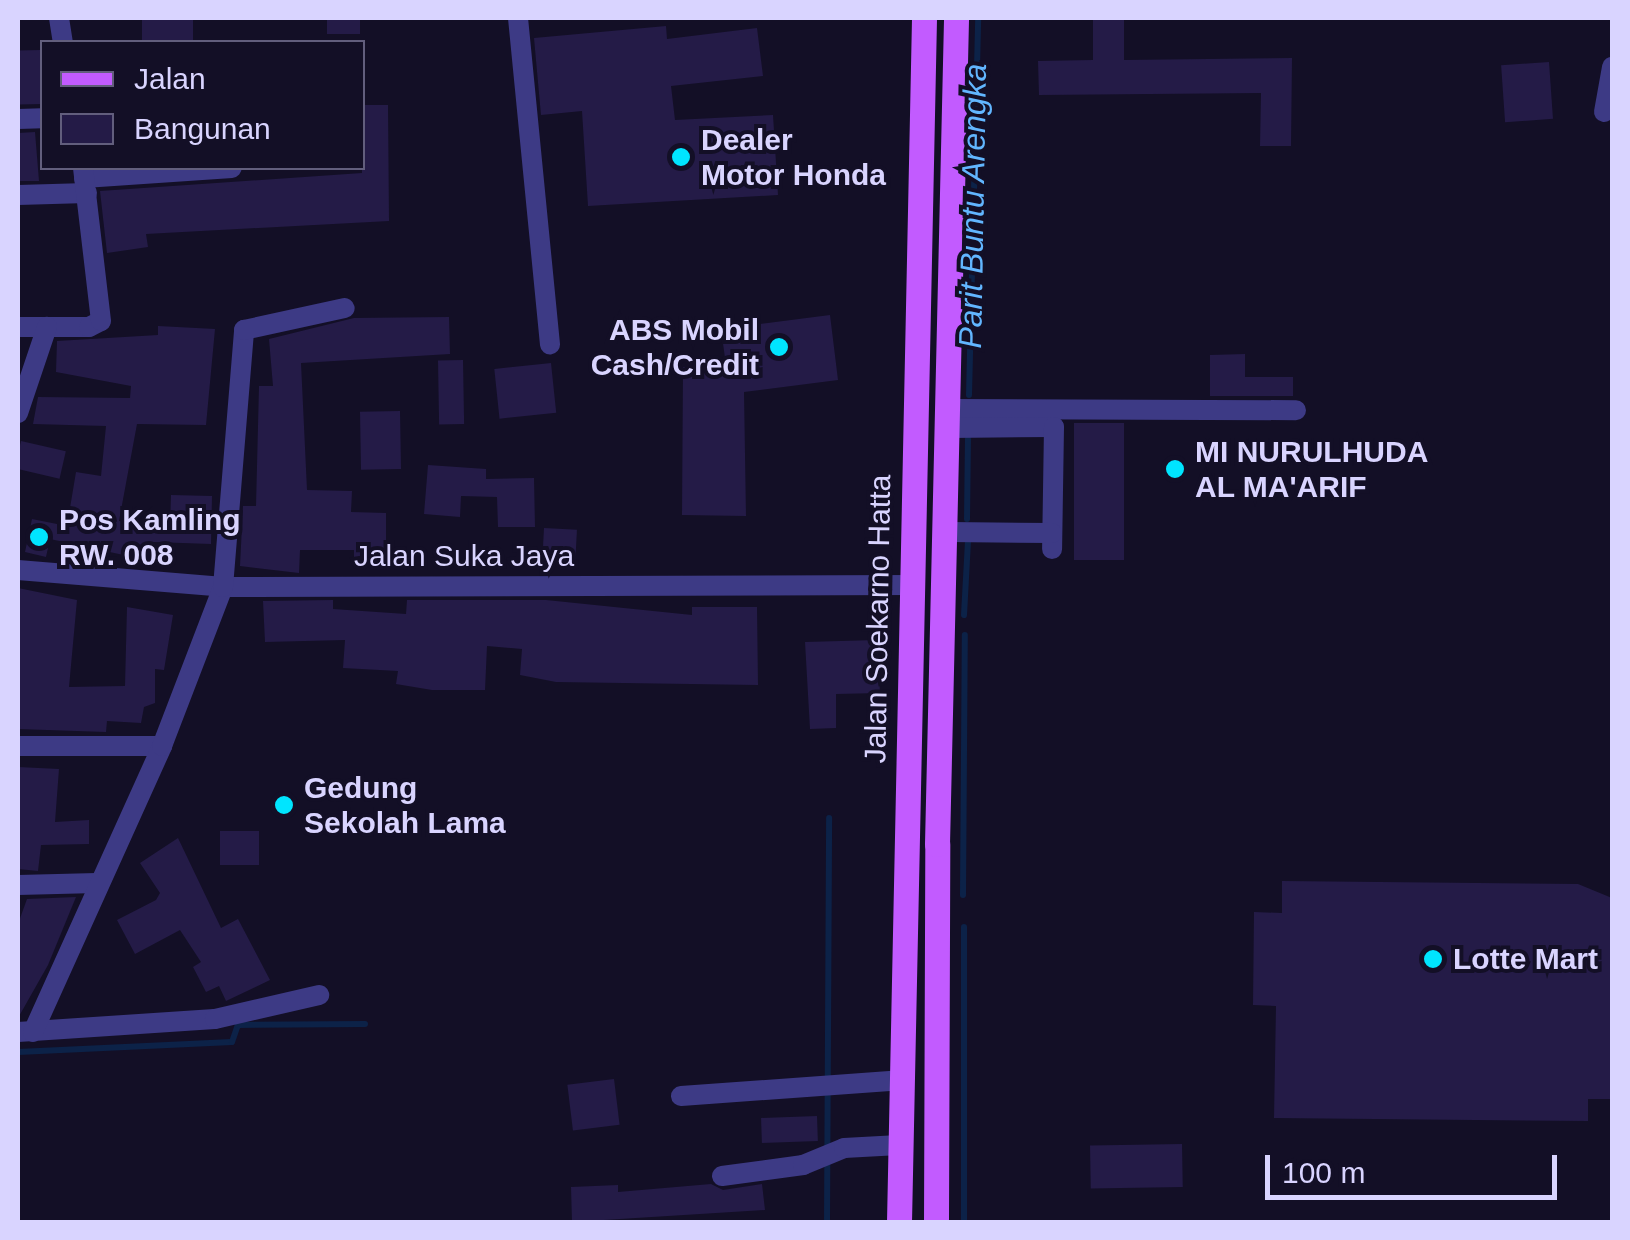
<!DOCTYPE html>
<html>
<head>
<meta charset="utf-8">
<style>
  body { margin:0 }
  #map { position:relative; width:1630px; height:1240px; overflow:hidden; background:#130f26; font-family:Arial,sans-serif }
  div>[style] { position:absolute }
  .stream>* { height:6px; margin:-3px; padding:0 3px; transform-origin:3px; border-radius:3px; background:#0c2248 }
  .building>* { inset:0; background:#241b47; transform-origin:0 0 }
  .minor>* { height:20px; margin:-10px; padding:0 10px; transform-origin:10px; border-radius:10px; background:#3d3a85 }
  .major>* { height:25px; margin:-12.5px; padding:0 12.5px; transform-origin:12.5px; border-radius:12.5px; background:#c25bff }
  .dots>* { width:28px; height:28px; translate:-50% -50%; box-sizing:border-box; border:5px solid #130f26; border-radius:50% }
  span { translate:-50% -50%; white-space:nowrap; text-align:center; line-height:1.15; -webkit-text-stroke:8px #130f26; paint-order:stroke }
  .poi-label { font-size:30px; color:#d9d4ff; font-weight:700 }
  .left { translate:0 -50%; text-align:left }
  .right { translate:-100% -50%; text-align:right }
  .street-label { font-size:30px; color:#d9d4ff }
  .water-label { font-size:32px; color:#62b6ff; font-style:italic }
  .frame { position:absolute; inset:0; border:20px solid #d9d4ff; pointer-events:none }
  .legend { position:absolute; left:40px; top:40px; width:325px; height:130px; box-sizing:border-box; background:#130f26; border:2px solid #625e7d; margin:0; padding:12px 18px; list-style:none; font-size:30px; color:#d9d4ff }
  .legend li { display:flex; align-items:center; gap:20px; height:50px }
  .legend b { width:50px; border:2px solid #625e7d }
  .scale { position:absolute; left:1265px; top:1155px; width:292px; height:45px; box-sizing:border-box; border:5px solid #d9d4ff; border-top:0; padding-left:12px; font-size:30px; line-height:35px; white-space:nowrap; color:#d9d4ff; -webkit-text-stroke:8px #130f26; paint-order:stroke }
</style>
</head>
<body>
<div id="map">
  <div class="stream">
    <div style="left:969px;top:395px;width:377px;rotate:-88.6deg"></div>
    <div style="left:967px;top:519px;width:80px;rotate:-89.3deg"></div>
    <div style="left:964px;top:615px;width:73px;rotate:-86.9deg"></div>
    <div style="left:963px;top:895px;width:260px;rotate:-89.6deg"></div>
    <div style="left:964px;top:927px;width:295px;rotate:90deg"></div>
    <div style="left:18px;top:1052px;width:214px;rotate:-2.7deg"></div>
    <div style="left:232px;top:1042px;width:18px;rotate:-71deg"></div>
    <div style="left:238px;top:1025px;width:127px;rotate:-0.5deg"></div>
    <div style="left:827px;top:1222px;width:404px;rotate:-89.7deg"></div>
  </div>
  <div class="building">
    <div style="left:142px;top:18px;width:51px;height:24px"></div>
    <div style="left:327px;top:18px;width:33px;height:16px"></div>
    <div style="clip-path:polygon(1093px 18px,1124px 18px,1124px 60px,1292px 58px,1291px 146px,1260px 146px,1261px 93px,1039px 95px,1038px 61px,1093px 60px)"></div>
    <div style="clip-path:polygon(666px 26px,667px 39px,757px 28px,763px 76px,671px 86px,675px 120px,773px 115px,778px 195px,588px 206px,582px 111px,541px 115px,534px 38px)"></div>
    <div style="left:41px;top:50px;width:54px;height:23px;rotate:89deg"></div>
    <div style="left:1549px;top:62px;width:57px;height:48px;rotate:86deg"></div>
    <div style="clip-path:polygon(362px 105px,388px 105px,389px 221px,146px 234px,148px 247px,107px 253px,100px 191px,362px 173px)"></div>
    <div style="clip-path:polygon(35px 132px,39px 181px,18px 181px,18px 133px)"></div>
    <div style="clip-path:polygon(830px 315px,838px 380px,744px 392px,746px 516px,682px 515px,683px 367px,726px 365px,721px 329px)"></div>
    <div style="clip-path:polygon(449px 317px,450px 354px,301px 363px,307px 490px,352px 491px,351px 512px,386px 513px,386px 566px,354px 566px,354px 550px,300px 550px,299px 573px,240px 566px,243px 506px,256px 506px,259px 386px,273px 386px,269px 339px,354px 318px)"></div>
    <div style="clip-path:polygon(158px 326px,215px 329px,206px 425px,137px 424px,119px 521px,170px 529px,171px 495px,212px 496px,211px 544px,154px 542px,151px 561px,50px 539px,46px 557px,25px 552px,32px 519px,67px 526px,76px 472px,101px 476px,106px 426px,33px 424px,38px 397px,130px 398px,131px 386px,56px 372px,57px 341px,158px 335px)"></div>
    <div style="clip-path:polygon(1245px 354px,1245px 377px,1293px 377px,1293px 396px,1210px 396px,1210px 355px)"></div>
    <div style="left:463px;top:360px;width:64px;height:25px;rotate:89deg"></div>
    <div style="left:551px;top:363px;width:50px;height:57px;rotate:84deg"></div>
    <div style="left:400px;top:411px;width:58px;height:40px;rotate:89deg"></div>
    <div style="left:1074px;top:423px;width:50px;height:137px"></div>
    <div style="left:21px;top:441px;width:46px;height:28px;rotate:13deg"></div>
    <div style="clip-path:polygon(428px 465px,486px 469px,486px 479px,534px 478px,535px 527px,498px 527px,497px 497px,461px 496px,460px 517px,424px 514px)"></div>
    <div style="left:544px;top:528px;width:33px;height:34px;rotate:3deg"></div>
    <div style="clip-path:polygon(18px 588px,77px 600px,69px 687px,125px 686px,127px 607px,173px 615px,164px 670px,155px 669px,155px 703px,144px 707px,141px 723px,107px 721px,106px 732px,18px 729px)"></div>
    <div style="clip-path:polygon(333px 600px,333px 609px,406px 614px,407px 600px,546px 600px,692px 615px,692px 607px,757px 607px,758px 685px,556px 682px,520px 675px,522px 649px,487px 646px,485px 690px,432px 690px,396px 684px,398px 671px,343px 668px,345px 640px,265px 642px,263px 601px)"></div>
    <div style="clip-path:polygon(877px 640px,880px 693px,836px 694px,836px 728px,810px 729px,805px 642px)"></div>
    <div style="clip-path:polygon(18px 767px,59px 769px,55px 822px,89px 820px,89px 844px,41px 845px,38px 871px,18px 869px)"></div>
    <div style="left:220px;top:831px;width:39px;height:34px"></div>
    <div style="clip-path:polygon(178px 838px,221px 928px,238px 919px,270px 980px,226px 1001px,219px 986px,206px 992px,193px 967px,201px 962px,180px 930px,135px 954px,117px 920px,156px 900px,160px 893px,140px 863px)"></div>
    <div style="clip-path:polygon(1282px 881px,1578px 884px,1612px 898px,1612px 1099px,1588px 1099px,1588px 1121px,1274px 1118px,1276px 1006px,1253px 1005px,1254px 912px,1282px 913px)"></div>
    <div style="clip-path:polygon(76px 897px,48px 965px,18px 1018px,18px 924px,27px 899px)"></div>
    <div style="left:614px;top:1079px;width:46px;height:47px;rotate:83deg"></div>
    <div style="left:817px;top:1116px;width:25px;height:56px;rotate:88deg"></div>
    <div style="left:1182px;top:1144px;width:43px;height:92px;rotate:89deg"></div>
    <div style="clip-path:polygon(711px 1184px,723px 1190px,762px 1184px,765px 1210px,572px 1222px,571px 1187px,618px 1185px,618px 1192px)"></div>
  </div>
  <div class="minor">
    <div style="left:59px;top:18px;width:24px;rotate:81deg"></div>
    <div style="left:518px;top:18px;width:328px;rotate:84.4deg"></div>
    <div style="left:1604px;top:112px;width:46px;rotate:-79.9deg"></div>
    <div style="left:18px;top:119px;width:24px;rotate:-2deg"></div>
    <div style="left:84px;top:178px;width:148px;rotate:-3.9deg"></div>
    <div style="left:18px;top:195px;width:69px;rotate:-1.7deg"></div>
    <div style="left:18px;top:327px;width:71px"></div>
    <div style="left:89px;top:327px;width:13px;rotate:-27deg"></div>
    <div style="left:101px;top:321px;width:154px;rotate:-96.7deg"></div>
    <div style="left:949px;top:409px;width:347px;rotate:0.2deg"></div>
    <div style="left:18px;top:413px;width:91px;rotate:-71.4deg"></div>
    <div style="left:950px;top:428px;width:104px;rotate:-0.6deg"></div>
    <div style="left:1054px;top:427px;width:122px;rotate:90.9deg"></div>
    <div style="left:949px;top:532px;width:103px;rotate:0.6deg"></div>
    <div style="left:18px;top:570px;width:206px;rotate:4.7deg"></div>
    <div style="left:223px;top:587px;width:689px;rotate:-0.17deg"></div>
    <div style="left:18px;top:746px;width:144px"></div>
    <div style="left:18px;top:885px;width:79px;rotate:-1.5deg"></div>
    <div style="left:18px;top:1032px;width:197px;rotate:-3.8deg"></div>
    <div style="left:215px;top:1019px;width:107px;rotate:-13deg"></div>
    <div style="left:33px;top:1032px;width:314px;rotate:-65.7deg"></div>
    <div style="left:162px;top:746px;width:170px;rotate:-69deg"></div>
    <div style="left:223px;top:587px;width:258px;rotate:-85.3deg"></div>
    <div style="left:244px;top:330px;width:103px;rotate:-12.3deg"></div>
    <div style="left:681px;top:1096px;width:223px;rotate:-4.1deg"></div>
    <div style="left:722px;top:1176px;width:82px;rotate:-7.7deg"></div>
    <div style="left:803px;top:1165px;width:44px;rotate:-22.5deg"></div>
    <div style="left:844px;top:1148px;width:55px;rotate:-3.1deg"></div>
  </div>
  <div class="major">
    <div style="left:899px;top:1222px;width:1204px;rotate:-88.81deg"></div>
    <div style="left:936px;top:1222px;width:378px;rotate:-89.8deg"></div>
    <div style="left:937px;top:844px;width:826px;rotate:-88.68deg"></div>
  </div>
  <div class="dots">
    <div style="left:681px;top:157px;background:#00e5ff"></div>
    <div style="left:779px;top:347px;background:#00e5ff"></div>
    <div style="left:1175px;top:469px;background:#00e5ff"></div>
    <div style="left:39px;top:537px;background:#00e5ff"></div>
    <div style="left:284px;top:805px;background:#00e5ff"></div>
    <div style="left:1433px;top:959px;background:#00e5ff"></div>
  </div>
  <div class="poi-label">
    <span class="left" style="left:701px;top:157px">Dealer<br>Motor Honda</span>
    <span class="right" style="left:759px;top:347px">ABS Mobil<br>Cash/Credit</span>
    <span class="left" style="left:1195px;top:469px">MI NURULHUDA<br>AL MA'ARIF</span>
    <span class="left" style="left:59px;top:537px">Pos Kamling<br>RW. 008</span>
    <span class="left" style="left:304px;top:805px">Gedung<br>Sekolah Lama</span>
    <span class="left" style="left:1453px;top:959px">Lotte Mart</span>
  </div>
  <div class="street-label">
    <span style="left:464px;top:556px">Jalan Suka Jaya</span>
    <span style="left:878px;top:619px;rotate:-89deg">Jalan Soekarno Hatta</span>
  </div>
  <div class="water-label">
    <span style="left:973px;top:206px;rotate:-89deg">Parit Buntu Arengka</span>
  </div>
  <div class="frame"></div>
  <ul class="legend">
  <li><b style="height:12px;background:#c25bff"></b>Jalan</li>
  <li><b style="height:28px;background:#241b47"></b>Bangunan</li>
  </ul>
  <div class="scale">100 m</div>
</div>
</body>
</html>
